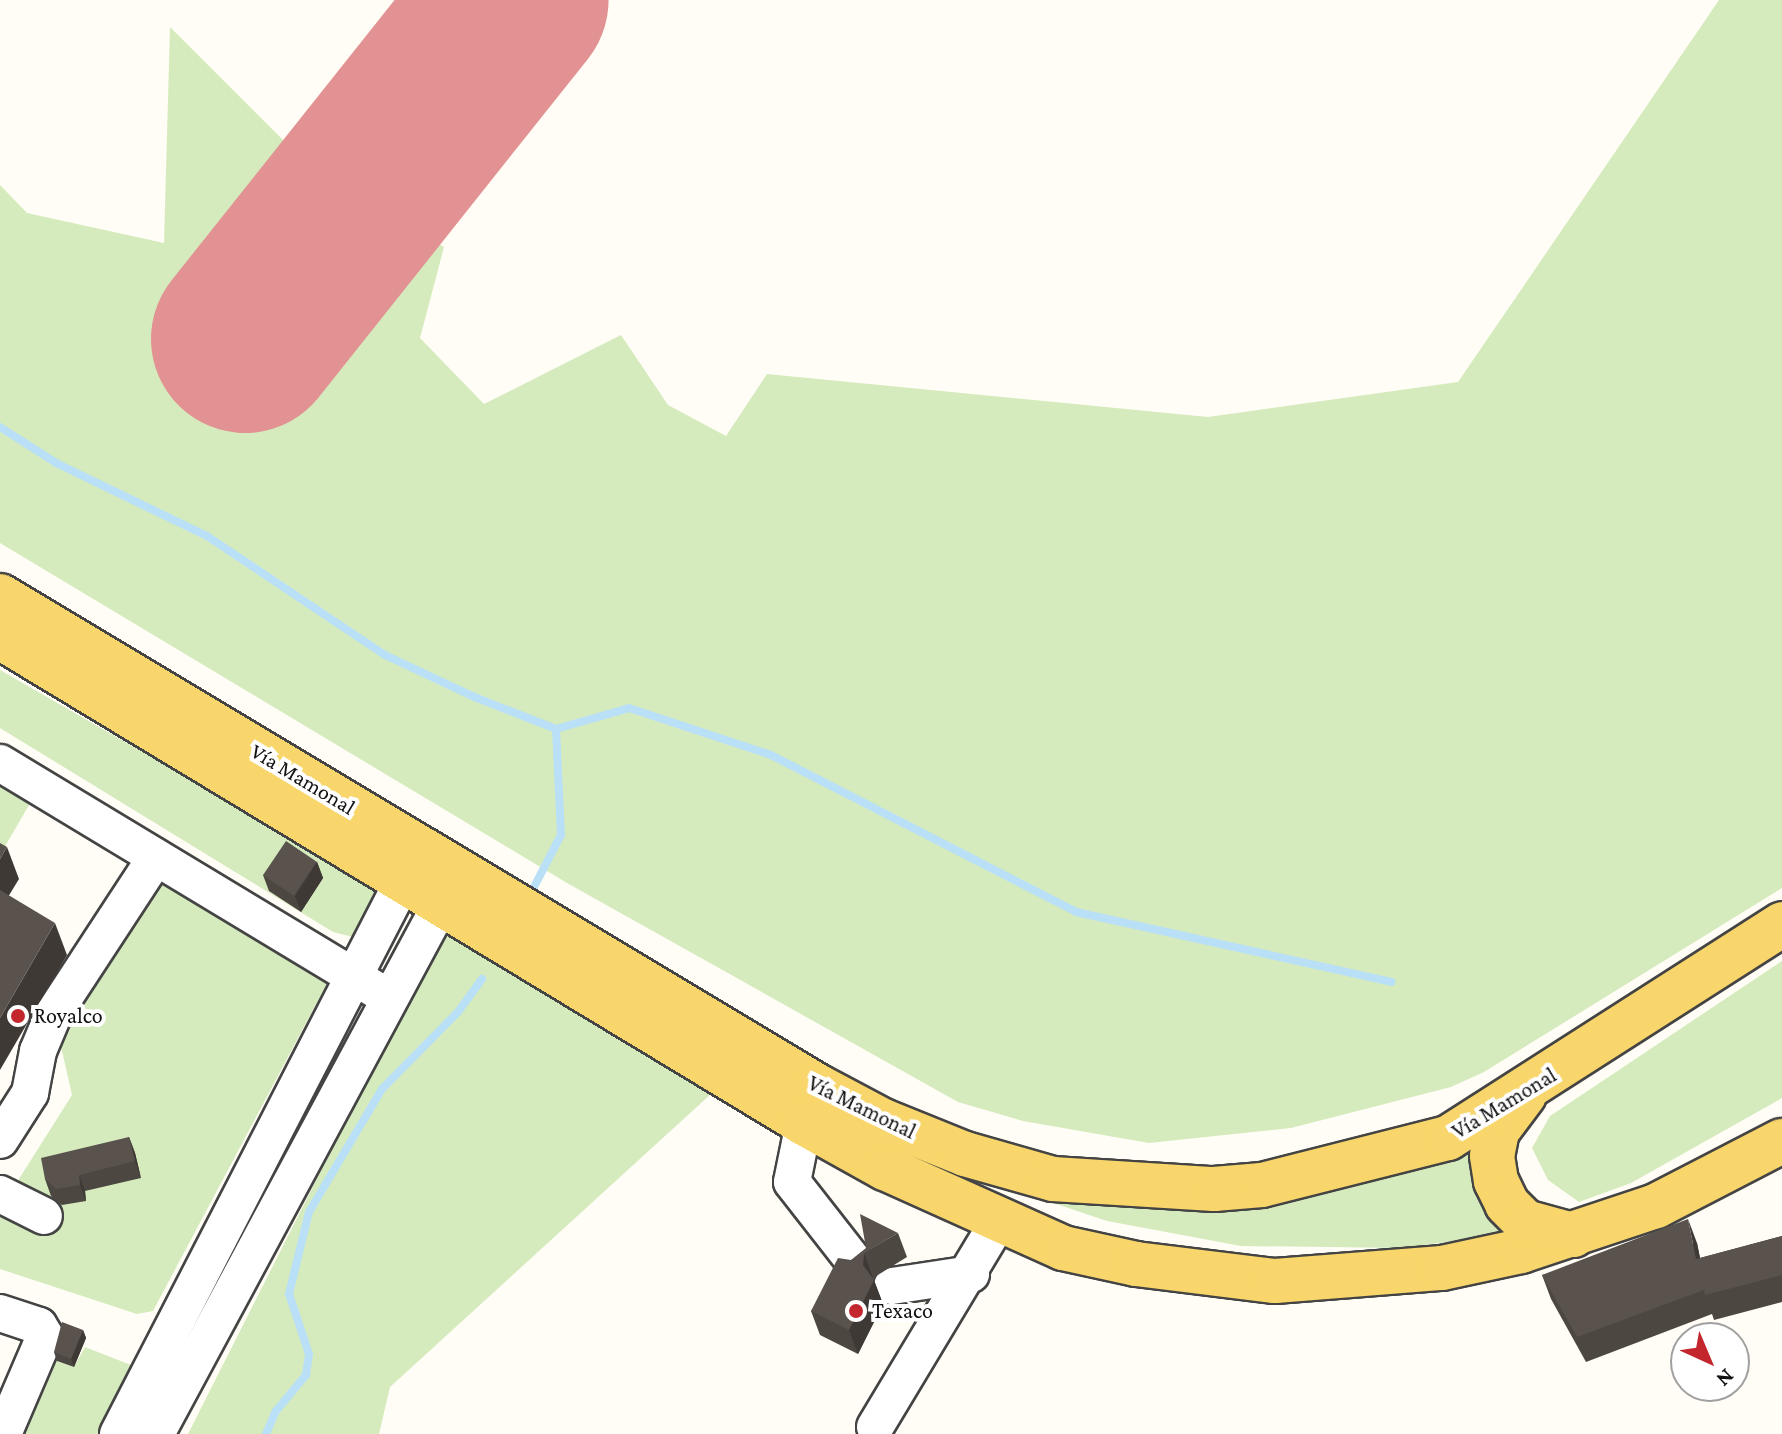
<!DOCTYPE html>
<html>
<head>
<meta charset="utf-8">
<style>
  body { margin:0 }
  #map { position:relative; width:1782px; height:1434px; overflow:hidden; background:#fffdf5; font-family:"Crimson Pro",serif }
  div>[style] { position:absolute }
  .green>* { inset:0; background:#d5ebbd }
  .stream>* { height:8px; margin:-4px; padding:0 4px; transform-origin:4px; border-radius:4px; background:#b9e0f7 }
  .runway>* { height:188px; margin:-94px; padding:0 94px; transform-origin:94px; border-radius:94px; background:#e29292 }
  .roads { filter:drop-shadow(2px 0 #444) drop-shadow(-2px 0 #444) drop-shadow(0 2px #444) drop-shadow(0 -2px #444) }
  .minor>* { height:36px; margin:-18px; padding:0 18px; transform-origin:18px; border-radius:18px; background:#fff }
  .major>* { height:44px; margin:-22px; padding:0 22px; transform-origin:22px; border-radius:22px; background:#f9d66b }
  .wall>* { inset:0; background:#4d4742 }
  .shaded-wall>* { inset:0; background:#3f3936 }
  .building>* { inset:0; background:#5a524d; transform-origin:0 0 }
  .dots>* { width:22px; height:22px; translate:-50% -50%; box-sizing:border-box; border:4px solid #fff; border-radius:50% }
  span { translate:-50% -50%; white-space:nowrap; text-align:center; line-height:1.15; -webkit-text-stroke:8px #fff; paint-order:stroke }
  .street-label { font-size:22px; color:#111 }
  .poi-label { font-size:22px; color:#111 }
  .left { translate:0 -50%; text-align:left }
  .north { position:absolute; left:1670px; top:1322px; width:80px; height:80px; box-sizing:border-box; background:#fff; border:2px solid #a0a0a0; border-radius:50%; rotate:136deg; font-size:22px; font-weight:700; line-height:32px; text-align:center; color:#111 }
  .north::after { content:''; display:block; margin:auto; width:28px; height:36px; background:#c4262e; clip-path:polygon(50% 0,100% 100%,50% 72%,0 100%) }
</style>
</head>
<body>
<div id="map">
  <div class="green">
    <div style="clip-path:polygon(1719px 0,1782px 0,1782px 888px,1484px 1072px,1451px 1087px,1291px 1128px,1149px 1143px,1023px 1121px,958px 1102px,567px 883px,0 543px,0 185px,27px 213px,164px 243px,170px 27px,310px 167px,444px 247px,420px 338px,484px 404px,621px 335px,668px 405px,726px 436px,767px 374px,1208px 417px,1458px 382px)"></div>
    <div style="clip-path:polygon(0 670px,386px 892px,357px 938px,333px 932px,0 728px)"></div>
    <div style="clip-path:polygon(0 771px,36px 793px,0 855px)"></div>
    <div style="clip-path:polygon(164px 877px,331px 976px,153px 1311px,137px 1314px,0 1269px,0 1209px,72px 1095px,60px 1042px)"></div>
    <div style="clip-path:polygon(443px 929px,711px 1094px,390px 1387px,379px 1434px,188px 1434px)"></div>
    <div style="clip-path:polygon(1782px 961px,1782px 1098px,1631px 1183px,1579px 1202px,1548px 1180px,1532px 1148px,1550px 1116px)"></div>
    <div style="clip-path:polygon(1472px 1132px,1478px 1201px,1509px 1233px,1403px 1248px,1241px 1246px,1107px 1221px,886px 1147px,1118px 1196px)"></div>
    <div style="clip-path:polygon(85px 1347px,136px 1367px,107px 1434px,18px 1434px,44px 1357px,74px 1367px)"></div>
  </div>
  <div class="stream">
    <div style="left:0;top:427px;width:67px;rotate:32.7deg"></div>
    <div style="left:56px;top:463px;width:168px;rotate:25.8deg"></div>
    <div style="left:207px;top:536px;width:214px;rotate:33.8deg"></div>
    <div style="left:385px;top:655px;width:102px;rotate:25.1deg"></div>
    <div style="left:477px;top:698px;width:85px;rotate:21.4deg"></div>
    <div style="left:556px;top:729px;width:76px;rotate:-16deg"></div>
    <div style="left:629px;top:708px;width:150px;rotate:18.3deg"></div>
    <div style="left:771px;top:755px;width:343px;rotate:27.2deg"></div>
    <div style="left:1076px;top:912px;width:323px;rotate:12.5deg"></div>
    <div style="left:534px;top:887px;width:59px;rotate:-62.6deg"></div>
    <div style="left:561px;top:835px;width:106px;rotate:-92.7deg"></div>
    <div style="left:266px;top:1434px;width:25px;rotate:-67deg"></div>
    <div style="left:276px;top:1411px;width:47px;rotate:-50.2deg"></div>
    <div style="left:306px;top:1375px;width:21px;rotate:-82deg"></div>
    <div style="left:309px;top:1354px;width:63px;rotate:-108.4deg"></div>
    <div style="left:289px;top:1294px;width:84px;rotate:-76.3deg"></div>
    <div style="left:309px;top:1212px;width:143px;rotate:-59.3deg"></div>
    <div style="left:382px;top:1089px;width:108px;rotate:-45.4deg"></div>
    <div style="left:458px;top:1012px;width:41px;rotate:-54deg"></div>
  </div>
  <div class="runway">
    <div style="left:245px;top:339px;width:433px;rotate:-51.5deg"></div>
  </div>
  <div class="roads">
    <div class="minor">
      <div style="left:0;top:763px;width:438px;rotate:31.1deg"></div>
      <div style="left:804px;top:1123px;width:60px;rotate:101.5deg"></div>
      <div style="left:792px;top:1182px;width:104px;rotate:52deg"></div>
      <div style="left:0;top:1140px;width:56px;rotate:-57.4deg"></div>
      <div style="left:30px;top:1093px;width:43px;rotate:-79.2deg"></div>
      <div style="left:38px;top:1051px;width:41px;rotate:-67.2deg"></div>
      <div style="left:54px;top:1013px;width:186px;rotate:-56.8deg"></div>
      <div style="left:0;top:1194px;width:49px;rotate:26.6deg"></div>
      <div style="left:892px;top:1286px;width:80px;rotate:-8.6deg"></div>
      <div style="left:0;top:1313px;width:41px;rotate:18.4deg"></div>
      <div style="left:39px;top:1326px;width:12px;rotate:59deg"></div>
      <div style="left:45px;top:1336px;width:107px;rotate:113.2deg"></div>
      <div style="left:875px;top:1427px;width:240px;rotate:-59deg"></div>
      <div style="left:118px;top:1434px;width:620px;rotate:-62.73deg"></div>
      <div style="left:156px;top:1434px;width:600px;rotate:-61.73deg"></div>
    </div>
    <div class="major">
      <div style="left:0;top:596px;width:953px;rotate:30.95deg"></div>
      <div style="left:817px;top:1086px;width:75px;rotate:27.9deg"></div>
      <div style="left:883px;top:1121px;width:88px;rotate:21.9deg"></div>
      <div style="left:965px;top:1154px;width:91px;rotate:15.9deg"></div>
      <div style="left:1053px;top:1179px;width:161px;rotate:3.6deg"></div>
      <div style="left:1214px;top:1189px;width:48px;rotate:-4.8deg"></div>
      <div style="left:1262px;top:1185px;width:192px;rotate:-14.2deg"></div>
      <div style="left:1448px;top:1138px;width:397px;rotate:-32.6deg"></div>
      <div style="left:0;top:637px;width:939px;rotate:31.15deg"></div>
      <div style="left:804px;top:1123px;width:93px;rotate:29.1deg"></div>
      <div style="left:885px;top:1168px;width:195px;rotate:24.2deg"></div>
      <div style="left:1063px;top:1248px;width:75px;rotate:12.4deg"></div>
      <div style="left:1136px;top:1264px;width:140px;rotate:7deg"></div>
      <div style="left:1275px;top:1281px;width:168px;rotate:-4.5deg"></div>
      <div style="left:1442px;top:1268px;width:81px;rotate:-12.1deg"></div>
      <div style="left:1521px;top:1251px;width:142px;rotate:-18.4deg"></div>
      <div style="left:1656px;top:1206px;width:142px;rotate:-27.3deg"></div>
      <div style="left:1524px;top:1095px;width:45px;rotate:126.9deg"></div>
      <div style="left:1497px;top:1131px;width:25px;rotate:101deg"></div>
      <div style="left:1492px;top:1156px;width:25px;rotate:81deg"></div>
      <div style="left:1496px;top:1181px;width:25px;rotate:64deg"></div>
      <div style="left:1507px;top:1204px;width:25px;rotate:45deg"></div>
      <div style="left:1525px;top:1222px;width:50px;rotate:15.2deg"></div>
    </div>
  </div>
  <div class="wall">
    <div style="clip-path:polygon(317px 862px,323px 878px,301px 912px,269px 891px,263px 875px)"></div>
    <div style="clip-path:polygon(129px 1137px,135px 1153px,141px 1178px,85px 1191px,86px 1201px,62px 1205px,51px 1196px,45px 1179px)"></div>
    <div style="clip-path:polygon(898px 1233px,907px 1257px,873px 1278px,883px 1304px,858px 1354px,820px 1335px,811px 1311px,851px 1260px)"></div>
    <div style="clip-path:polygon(1782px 1236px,1782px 1302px,1714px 1320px,1712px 1314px,1586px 1362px,1551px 1299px,1542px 1275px,1697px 1243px,1700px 1258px)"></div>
    <div style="clip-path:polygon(83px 1330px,86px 1338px,74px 1367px,57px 1361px,54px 1352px)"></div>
  </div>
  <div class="shaded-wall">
    <div style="clip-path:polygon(7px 847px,19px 879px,0 910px,0 859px)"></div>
    <div style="clip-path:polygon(317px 862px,323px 878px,301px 912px,295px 896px)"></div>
    <div style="clip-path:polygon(55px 923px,67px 955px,0 1070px,0 1018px)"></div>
    <div style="clip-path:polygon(129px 1137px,135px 1153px,141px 1178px,135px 1161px)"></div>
    <div style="clip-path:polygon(79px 1175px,85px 1191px,86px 1201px,80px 1185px)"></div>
    <div style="clip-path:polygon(1688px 1219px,1697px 1243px,1705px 1283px,1696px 1259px)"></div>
    <div style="clip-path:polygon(864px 1253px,873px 1278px,872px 1283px,874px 1280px,883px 1304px,858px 1354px,849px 1330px,863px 1265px)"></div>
    <div style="clip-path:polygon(83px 1330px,86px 1338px,74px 1367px,71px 1359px)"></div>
  </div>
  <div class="building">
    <div style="left:286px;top:841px;width:37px;height:41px;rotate:34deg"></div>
    <div style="clip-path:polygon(0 843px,7px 847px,0 859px)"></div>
    <div style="clip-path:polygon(0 890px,55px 923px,0 1018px)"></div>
    <div style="clip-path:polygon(129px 1137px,135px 1161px,79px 1175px,80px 1185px,56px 1189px,45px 1179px,41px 1158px)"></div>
    <div style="clip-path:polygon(860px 1214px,898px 1233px,864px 1253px,863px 1265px,874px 1280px,849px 1330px,811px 1311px,838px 1258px,851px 1260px,866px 1248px)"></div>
    <div style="clip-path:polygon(1688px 1219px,1696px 1259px,1782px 1236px,1782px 1275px,1705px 1295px,1704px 1290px,1577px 1337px,1542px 1275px)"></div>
    <div style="clip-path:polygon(62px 1322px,83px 1330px,71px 1359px,54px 1352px)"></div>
  </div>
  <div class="dots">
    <div style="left:18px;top:1016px;background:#c4262e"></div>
    <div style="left:856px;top:1311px;background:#c4262e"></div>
  </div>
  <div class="street-label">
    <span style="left:303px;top:779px;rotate:31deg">Vía Mamonal</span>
    <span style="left:1504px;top:1103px;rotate:-31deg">Vía Mamonal</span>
    <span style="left:862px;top:1107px;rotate:26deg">Vía Mamonal</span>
  </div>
  <div class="poi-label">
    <span class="left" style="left:34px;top:1016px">Royalco</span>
    <span class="left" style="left:872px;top:1311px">Texaco</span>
  </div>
  <div class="north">N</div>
</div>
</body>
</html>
